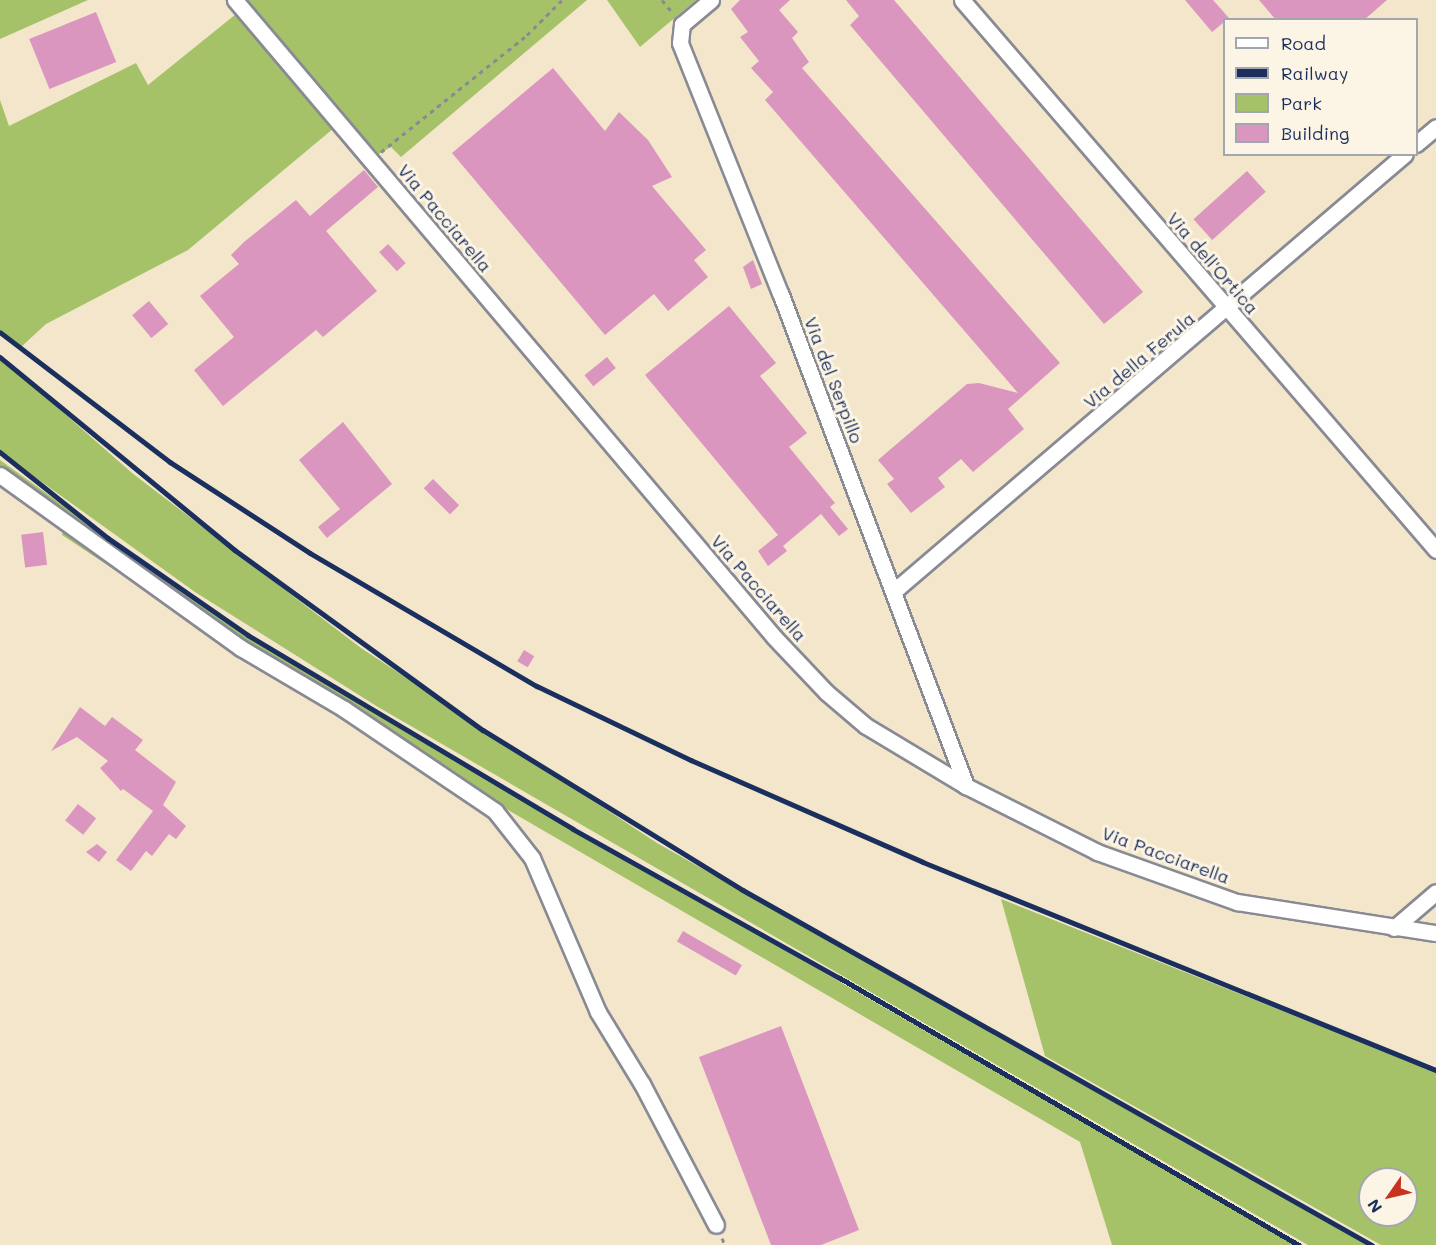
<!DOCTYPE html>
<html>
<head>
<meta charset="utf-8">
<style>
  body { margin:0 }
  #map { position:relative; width:1436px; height:1245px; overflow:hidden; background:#f4e6cb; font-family:Mali,sans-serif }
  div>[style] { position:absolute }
  .green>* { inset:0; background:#a5c269 }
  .building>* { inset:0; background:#da96bf; transform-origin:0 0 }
  .path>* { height:3px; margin-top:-1.5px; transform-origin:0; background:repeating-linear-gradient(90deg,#888a94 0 4.5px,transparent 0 9px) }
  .roads { filter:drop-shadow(2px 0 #888a94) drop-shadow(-2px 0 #888a94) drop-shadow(0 2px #888a94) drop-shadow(0 -2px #888a94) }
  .minor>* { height:15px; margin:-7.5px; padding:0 7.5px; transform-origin:7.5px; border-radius:7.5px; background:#fff }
  .rail>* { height:4.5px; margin:-2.25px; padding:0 2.25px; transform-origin:2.25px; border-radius:2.25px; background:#1b2f5e }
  span { translate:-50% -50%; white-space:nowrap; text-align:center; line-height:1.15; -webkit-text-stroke:6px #fcf5e5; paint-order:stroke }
  .street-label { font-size:18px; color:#1b2f5e }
  .legend { position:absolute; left:1223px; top:18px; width:195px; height:138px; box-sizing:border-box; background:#fcf5e5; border:2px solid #a2a6af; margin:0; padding:8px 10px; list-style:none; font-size:18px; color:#1b2f5e }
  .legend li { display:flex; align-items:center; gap:12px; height:30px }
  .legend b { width:30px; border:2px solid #a2a6af }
  .north { position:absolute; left:1358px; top:1167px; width:60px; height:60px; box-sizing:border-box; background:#fcf5e5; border:2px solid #a2a6af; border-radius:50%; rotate:236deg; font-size:16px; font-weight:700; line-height:24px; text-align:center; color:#1b2f5e }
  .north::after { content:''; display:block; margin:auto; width:21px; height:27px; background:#c8321e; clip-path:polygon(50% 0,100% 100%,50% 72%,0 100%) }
</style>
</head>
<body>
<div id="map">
  <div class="green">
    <div style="clip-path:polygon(0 0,88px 0,0 39px)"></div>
    <div style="clip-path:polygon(225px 0,587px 0,401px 157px,391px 147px,379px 154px,346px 118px,188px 250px,46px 324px,21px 347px,0 329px,0 100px,9px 126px,136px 63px,148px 85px,236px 14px)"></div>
    <div style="clip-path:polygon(607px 0,696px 0,640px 47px)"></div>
    <div style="clip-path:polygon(0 357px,132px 473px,361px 648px,657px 843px,1368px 1245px,1308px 1245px,378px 707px,195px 592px,0 452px)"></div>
    <div style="clip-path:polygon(0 460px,191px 597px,374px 713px,1296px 1245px,1112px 1245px,1080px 1142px,255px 663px,62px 535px,64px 525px,0 477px)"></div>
    <div style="clip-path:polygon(evenodd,1001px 899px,1436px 1072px,1436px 1245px,1381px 1245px,1045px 1056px,1001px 899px,1370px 1179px,1406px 1179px,1406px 1215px,1370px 1215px,1370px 1179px)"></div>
  </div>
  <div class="building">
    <div style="clip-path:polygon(740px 0,790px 0,779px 10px,798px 32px,792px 38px,809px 62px,802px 68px,1060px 363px,1008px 409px,1024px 429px,973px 472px,961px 459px,938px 478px,945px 487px,911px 513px,887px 484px,894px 479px,878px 460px,967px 384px,979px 383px,1018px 393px,765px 100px,773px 92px,751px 68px,759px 61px,740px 37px,748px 32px,731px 9px)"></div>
    <div style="clip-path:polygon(846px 0,894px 0,1143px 292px,1104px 324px,850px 25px,859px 16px)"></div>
    <div style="clip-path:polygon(1185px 0,1213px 0,1229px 18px,1212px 32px)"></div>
    <div style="clip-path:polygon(1259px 0,1387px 0,1364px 20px,1276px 20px)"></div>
    <div style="left:96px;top:12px;width:54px;height:72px;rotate:68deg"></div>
    <div style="clip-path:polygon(553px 68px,605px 131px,619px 112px,648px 140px,672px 177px,652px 186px,706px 250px,694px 260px,708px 277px,668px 311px,654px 294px,605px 335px,452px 153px)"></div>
    <div style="clip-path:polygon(364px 170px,378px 187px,326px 231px,377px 291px,323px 337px,316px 330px,223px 406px,194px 370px,234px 337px,200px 296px,239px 264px,231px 255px,244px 242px,296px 200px,310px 216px)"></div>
    <div style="left:1247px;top:171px;width:28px;height:72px;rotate:48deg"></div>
    <div style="left:388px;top:244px;width:26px;height:12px;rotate:47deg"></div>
    <div style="clip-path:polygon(753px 260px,762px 284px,751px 289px,743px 267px)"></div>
    <div style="left:149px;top:301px;width:30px;height:22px;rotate:50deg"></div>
    <div style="clip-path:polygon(729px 306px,776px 363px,760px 376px,807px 433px,789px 447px,835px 503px,830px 507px,848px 529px,839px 536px,821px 514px,783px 546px,787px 551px,768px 566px,758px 551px,778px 535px,645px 375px)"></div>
    <div style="left:607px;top:357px;width:14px;height:29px;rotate:51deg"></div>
    <div style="clip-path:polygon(343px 422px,392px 484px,327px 538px,318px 527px,340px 509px,299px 460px)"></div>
    <div style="left:433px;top:479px;width:37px;height:13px;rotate:45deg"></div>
    <div style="left:43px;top:532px;width:33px;height:22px;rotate:83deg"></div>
    <div style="left:524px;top:650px;width:12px;height:13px;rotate:31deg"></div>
    <div style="clip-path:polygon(80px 707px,105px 726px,112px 717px,143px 740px,135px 750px,176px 782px,163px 805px,186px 826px,176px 839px,169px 834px,152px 856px,146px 851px,131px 871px,116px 860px,153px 811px,123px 789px,121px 791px,100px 768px,108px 761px,77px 737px,51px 751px)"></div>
    <div style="left:78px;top:804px;width:23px;height:21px;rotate:38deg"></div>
    <div style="clip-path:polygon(97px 844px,107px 852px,99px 862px,86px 852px)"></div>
    <div style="left:683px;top:931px;width:68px;height:12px;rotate:30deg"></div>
    <div style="clip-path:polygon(781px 1026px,859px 1230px,821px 1245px,771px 1245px,699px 1057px)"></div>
  </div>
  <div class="path">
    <div style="left:662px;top:0;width:16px;rotate:50deg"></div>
    <div style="left:381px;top:152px;width:187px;rotate:-38.7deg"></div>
    <div style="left:527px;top:35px;width:49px;rotate:-45deg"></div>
    <div style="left:722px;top:1238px;width:8px;rotate:67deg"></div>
  </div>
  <div class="roads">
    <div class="minor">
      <div style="left:235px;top:0;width:834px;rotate:49.76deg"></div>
      <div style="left:774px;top:637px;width:76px;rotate:46.6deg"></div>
      <div style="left:826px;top:692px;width:52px;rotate:40.4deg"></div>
      <div style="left:866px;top:726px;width:117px;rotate:31deg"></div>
      <div style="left:966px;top:786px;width:147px;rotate:26.7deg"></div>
      <div style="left:1097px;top:852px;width:149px;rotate:19.7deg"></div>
      <div style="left:1237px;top:902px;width:201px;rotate:8.9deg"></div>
      <div style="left:711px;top:0;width:38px;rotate:140deg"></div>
      <div style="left:682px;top:24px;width:19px;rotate:96deg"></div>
      <div style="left:680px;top:43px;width:271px;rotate:68.2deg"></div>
      <div style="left:781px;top:295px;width:525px;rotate:69.35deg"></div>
      <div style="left:962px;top:0;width:726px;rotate:49.24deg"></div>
      <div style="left:1416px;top:144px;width:26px;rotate:-40deg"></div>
      <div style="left:0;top:475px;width:297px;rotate:35.7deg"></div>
      <div style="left:241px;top:648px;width:120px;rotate:30.6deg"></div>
      <div style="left:344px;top:709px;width:182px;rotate:34deg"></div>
      <div style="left:495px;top:811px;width:60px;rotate:51.8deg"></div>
      <div style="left:532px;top:858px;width:168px;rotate:66.8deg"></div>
      <div style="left:598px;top:1012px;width:84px;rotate:58.6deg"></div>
      <div style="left:642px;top:1084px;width:159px;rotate:62.3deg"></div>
      <div style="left:894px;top:591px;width:672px;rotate:-40.54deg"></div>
      <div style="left:1394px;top:928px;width:55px;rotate:-40.6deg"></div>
    </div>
  </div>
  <div class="rail">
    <div style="left:0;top:332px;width:214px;rotate:37.4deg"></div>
    <div style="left:170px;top:462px;width:167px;rotate:33deg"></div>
    <div style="left:310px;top:553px;width:263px;rotate:30.4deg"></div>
    <div style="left:537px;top:686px;width:171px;rotate:25.7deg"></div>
    <div style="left:691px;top:760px;width:253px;rotate:23.7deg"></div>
    <div style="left:923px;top:862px;width:554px;rotate:22.07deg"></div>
    <div style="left:0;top:357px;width:304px;rotate:39.4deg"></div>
    <div style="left:235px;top:550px;width:306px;rotate:36deg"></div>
    <div style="left:483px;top:730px;width:305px;rotate:31.6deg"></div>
    <div style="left:743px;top:890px;width:722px;rotate:29.44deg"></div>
    <div style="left:0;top:452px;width:138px;rotate:38.5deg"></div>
    <div style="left:108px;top:538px;width:170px;rotate:34.7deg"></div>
    <div style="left:248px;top:635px;width:378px;rotate:30.8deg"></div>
    <div style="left:573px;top:829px;width:306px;rotate:29.2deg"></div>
    <div style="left:840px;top:978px;width:531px;rotate:30.19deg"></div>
  </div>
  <div class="street-label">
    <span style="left:445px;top:218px;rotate:50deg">Via Pacciarella</span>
    <span style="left:1213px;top:263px;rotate:49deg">Via dell'Ortica</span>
    <span style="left:1139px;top:360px;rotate:-40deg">Via della Ferula</span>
    <span style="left:834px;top:380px;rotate:69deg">Via del Serpillo</span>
    <span style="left:759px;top:588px;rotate:49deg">Via Pacciarella</span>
    <span style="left:1166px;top:855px;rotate:20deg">Via Pacciarella</span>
  </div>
  <ul class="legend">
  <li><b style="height:8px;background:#fff"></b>Road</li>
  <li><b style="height:8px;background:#1b2f5e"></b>Railway</li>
  <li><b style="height:16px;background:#a5c269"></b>Park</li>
  <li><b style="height:16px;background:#da96bf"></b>Building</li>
  </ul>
  <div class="north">N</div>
</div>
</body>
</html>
